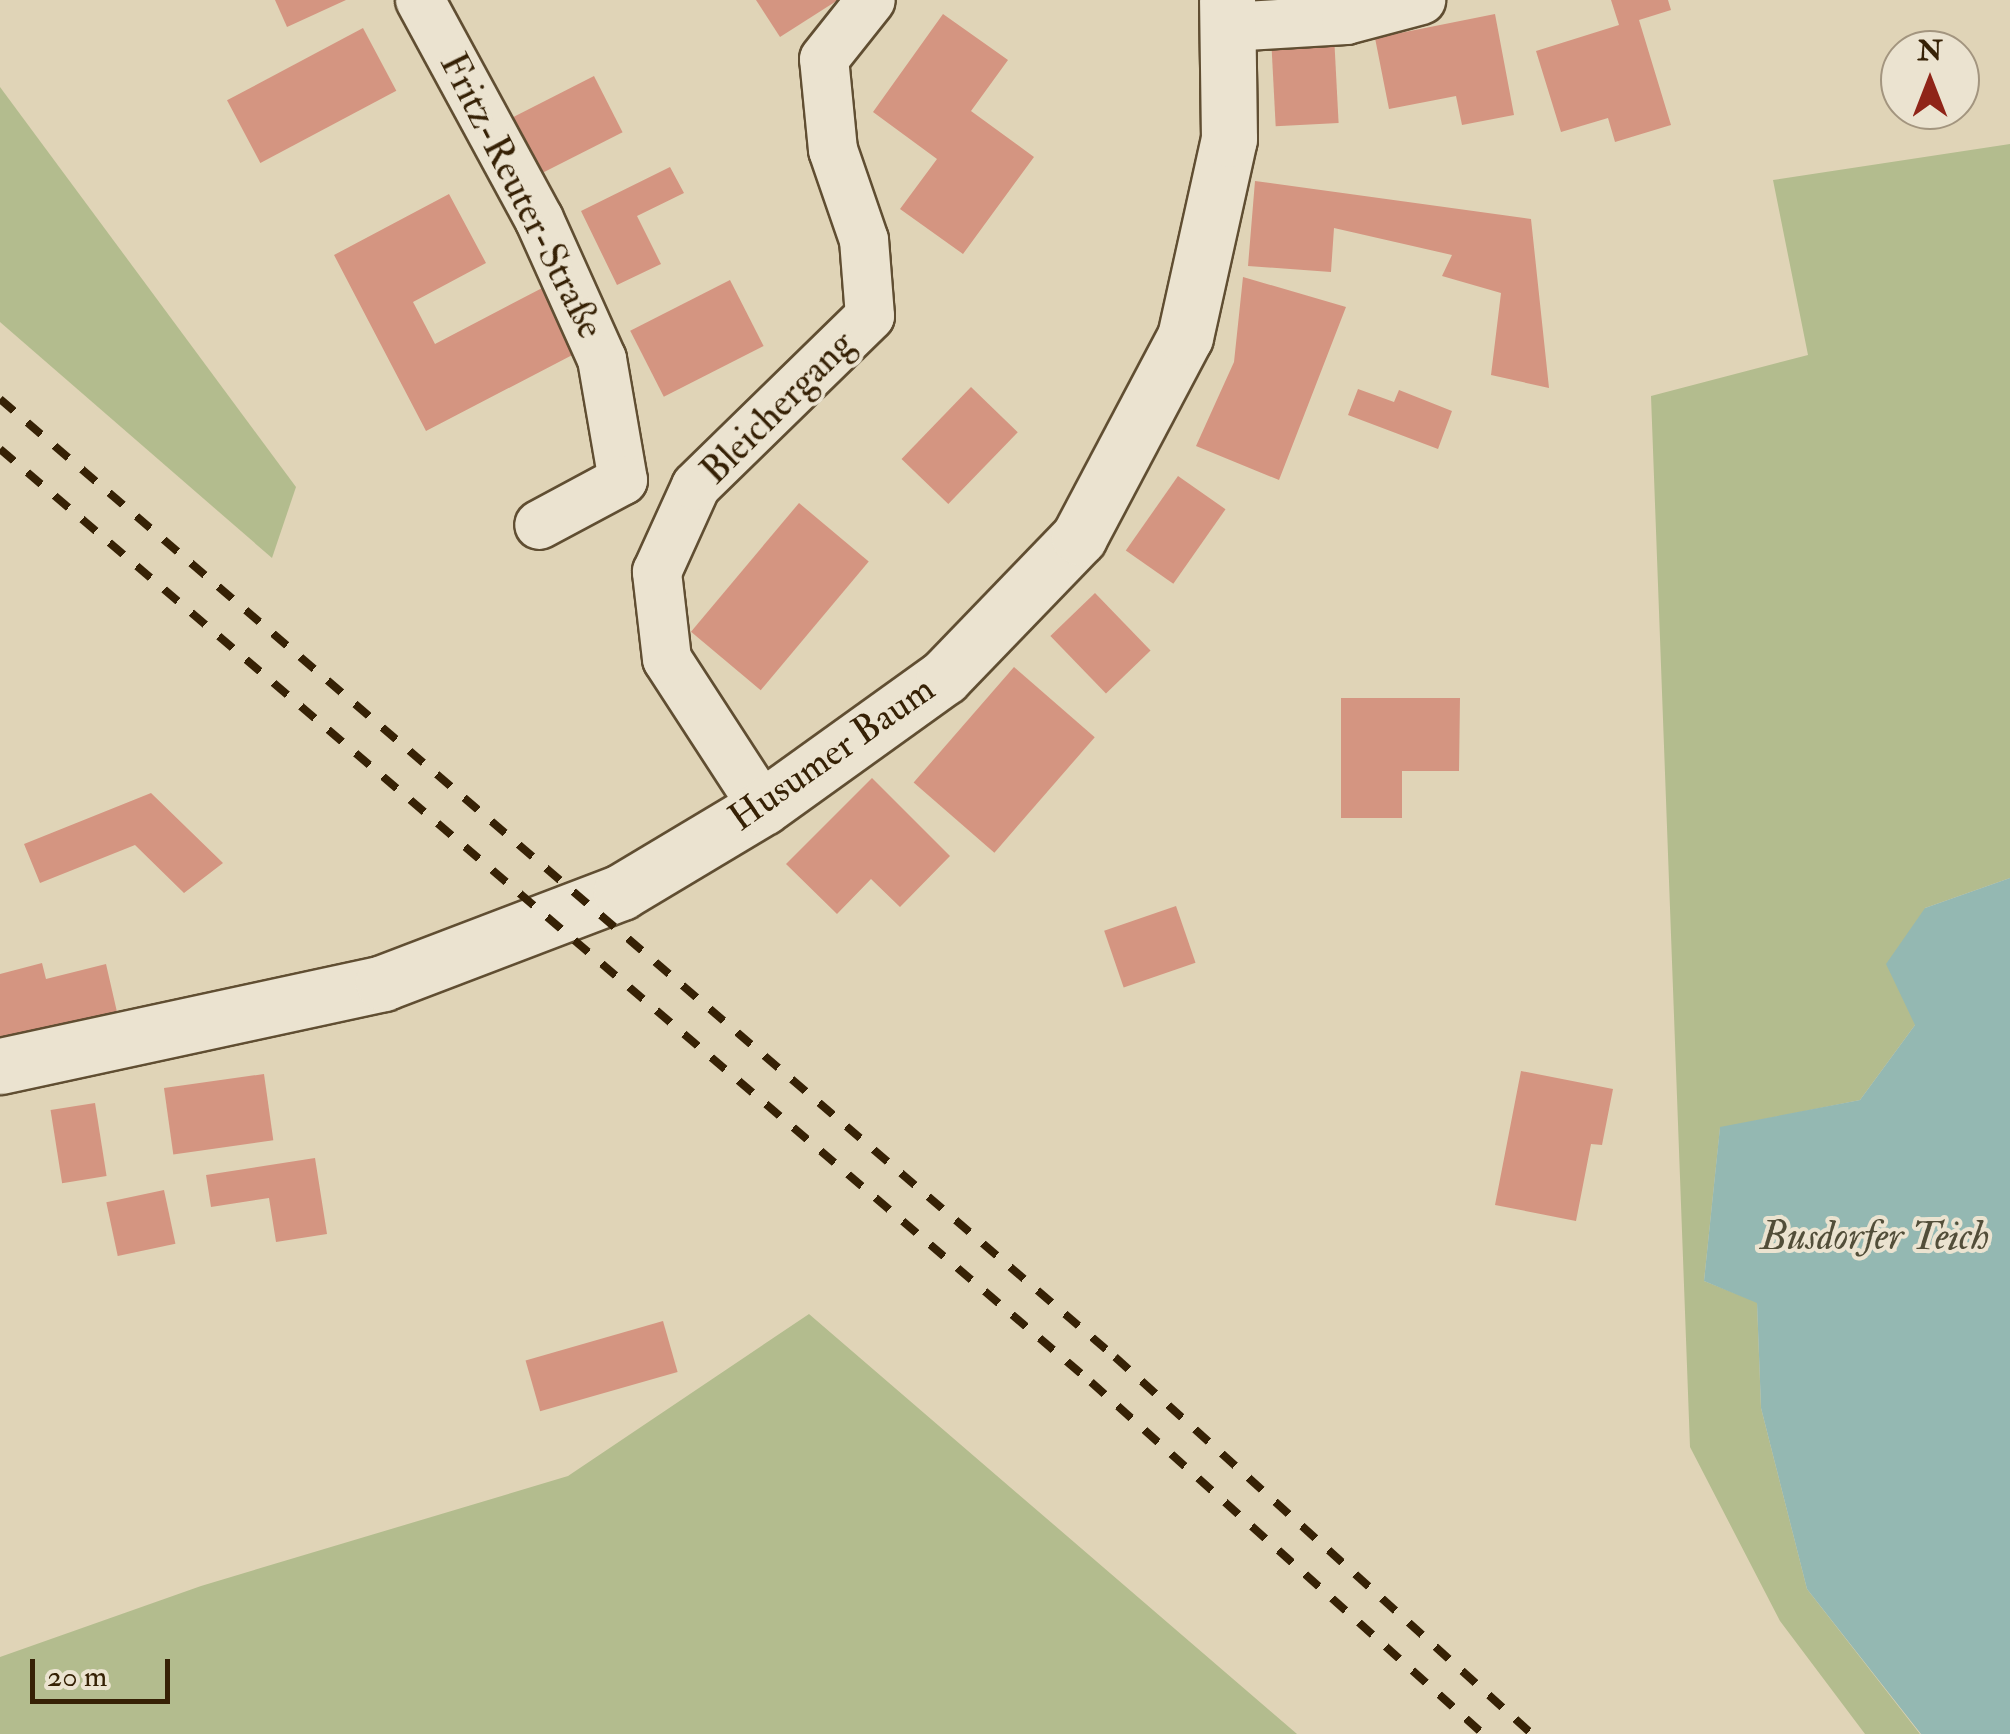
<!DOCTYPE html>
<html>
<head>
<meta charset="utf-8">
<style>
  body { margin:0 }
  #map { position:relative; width:2010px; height:1734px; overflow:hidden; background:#e0d4b7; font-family:"IM FELL Double Pica",serif }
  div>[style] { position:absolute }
  .green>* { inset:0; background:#b3bc8e }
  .water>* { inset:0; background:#94b8b2 }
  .building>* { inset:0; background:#d49581; transform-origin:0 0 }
  .roads { filter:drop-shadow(2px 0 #604e32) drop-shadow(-2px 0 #604e32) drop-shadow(0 2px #604e32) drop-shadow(0 -2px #604e32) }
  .minor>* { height:48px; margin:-24px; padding:0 24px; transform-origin:24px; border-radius:24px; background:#ebe3d0 }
  .tertiary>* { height:55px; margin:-27.5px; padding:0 27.5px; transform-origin:27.5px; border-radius:27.5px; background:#ebe3d0 }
  .rail>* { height:8px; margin-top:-4px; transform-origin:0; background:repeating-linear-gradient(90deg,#362105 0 18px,transparent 0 36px) }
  span { translate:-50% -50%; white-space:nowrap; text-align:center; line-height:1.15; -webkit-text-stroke:8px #ebe3d0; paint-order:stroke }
  .street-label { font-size:38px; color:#362105 }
  .water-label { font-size:40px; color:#524e39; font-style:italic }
  .north { position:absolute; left:1880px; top:30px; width:100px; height:100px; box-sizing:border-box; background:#ebe3d0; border:2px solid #a3957f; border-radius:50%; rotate:0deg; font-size:28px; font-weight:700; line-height:40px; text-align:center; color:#362105 }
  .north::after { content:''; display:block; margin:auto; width:35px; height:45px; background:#8f2418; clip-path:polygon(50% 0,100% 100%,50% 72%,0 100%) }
  .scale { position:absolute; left:30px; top:1659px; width:140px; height:45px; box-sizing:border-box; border:5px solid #362105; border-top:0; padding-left:12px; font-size:30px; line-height:35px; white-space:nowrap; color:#362105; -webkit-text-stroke:8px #ebe3d0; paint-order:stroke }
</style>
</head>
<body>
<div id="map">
  <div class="green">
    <div style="clip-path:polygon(0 87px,296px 487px,272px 558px,0 322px)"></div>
    <div style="clip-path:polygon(2010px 144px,2010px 878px,1925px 908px,1915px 1025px,1860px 1100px,1720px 1128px,1704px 1281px,1757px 1302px,1761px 1408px,1807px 1589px,1920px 1734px,1865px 1734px,1780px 1621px,1690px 1447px,1651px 396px,1808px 355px,1773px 180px)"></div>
    <div style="clip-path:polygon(809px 1314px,1297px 1734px,0 1734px,0 1657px,201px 1586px,568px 1476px)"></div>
  </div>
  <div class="water">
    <div style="clip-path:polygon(2010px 878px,2010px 1734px,1921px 1734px,1807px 1589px,1761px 1408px,1757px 1303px,1704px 1281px,1720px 1127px,1860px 1100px,1915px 1025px,1886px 964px,1925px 908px)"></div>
  </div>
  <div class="building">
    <div style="clip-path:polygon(275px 0,346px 0,287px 27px)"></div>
    <div style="clip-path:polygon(756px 0,838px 0,780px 37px)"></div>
    <div style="clip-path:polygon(1611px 0,1668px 0,1671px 10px,1639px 20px,1671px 125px,1615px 142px,1608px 118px,1561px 132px,1536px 51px,1619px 25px)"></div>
    <div style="clip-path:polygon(943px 14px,1008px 60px,971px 111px,1034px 157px,963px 254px,900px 209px,937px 159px,873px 112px)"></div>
    <div style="clip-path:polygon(1495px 14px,1514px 115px,1462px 125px,1456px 96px,1389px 109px,1375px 38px)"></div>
    <div style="left:363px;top:28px;width:71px;height:154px;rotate:62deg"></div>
    <div style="left:1334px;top:35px;width:88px;height:63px;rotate:87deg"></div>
    <div style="left:594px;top:76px;width:63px;height:98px;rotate:63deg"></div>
    <div style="clip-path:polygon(670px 167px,684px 193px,637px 216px,661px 264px,617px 285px,581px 211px)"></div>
    <div style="clip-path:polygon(1255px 181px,1531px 219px,1549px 388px,1491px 375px,1501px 293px,1442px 276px,1452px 255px,1334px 228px,1331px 272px,1248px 266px)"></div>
    <div style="clip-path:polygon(449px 194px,486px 263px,413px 302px,435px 344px,546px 286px,580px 351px,426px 431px,334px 255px)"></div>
    <div style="clip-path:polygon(1243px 277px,1346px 307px,1279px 480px,1196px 446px,1234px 362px)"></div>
    <div style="left:730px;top:280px;width:74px;height:112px;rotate:63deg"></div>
    <div style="left:971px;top:387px;width:65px;height:100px;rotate:44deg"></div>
    <div style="clip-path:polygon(1358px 389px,1394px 402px,1399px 390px,1452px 411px,1438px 449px,1348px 415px)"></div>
    <div style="left:1178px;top:476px;width:58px;height:91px;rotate:35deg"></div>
    <div style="left:799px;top:503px;width:91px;height:168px;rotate:40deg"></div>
    <div style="left:1095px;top:593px;width:80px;height:62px;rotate:46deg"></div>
    <div style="left:1014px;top:667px;width:107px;height:153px;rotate:41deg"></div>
    <div style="clip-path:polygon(1341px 698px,1460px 698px,1459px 771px,1402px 771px,1402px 818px,1341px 818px)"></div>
    <div style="clip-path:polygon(872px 778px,950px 856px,900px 907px,871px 879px,837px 914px,786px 864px)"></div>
    <div style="clip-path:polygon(151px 793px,223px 863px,184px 893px,135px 845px,40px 883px,24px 844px)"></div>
    <div style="left:1176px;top:906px;width:60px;height:76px;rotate:71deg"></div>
    <div style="clip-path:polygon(42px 963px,46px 979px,106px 964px,117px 1012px,0 1041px,0 974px)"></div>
    <div style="clip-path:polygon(1521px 1071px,1613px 1089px,1602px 1145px,1591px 1144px,1576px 1221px,1495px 1205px)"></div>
    <div style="left:264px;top:1074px;width:67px;height:101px;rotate:82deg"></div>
    <div style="left:95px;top:1103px;width:74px;height:45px;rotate:81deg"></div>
    <div style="clip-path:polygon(315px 1158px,327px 1234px,276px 1242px,269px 1198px,211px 1207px,206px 1175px)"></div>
    <div style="left:164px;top:1190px;width:55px;height:59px;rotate:78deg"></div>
    <div style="left:663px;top:1321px;width:53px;height:143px;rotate:74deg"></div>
  </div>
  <div class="roads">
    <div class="minor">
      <div style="left:420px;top:0;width:249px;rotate:61.5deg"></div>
      <div style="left:539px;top:219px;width:154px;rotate:65.8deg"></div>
      <div style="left:602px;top:359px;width:123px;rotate:80.2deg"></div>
      <div style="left:623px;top:480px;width:95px;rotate:151.8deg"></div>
      <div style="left:1229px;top:27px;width:117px;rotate:-3.4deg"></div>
      <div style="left:1346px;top:20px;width:78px;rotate:-14.9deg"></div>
      <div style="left:763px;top:807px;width:176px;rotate:-123deg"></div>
      <div style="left:667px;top:659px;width:88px;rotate:-96.6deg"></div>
      <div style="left:657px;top:572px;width:94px;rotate:-65.6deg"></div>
      <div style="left:696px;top:486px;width:243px;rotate:-44.3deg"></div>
      <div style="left:870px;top:316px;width:76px;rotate:-94.5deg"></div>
      <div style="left:864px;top:240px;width:95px;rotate:-109deg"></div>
      <div style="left:833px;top:150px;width:91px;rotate:-95.6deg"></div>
      <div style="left:824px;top:59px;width:75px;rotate:-51.5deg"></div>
    </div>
    <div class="tertiary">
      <div style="left:0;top:1066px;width:392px;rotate:-12.2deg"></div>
      <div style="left:383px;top:983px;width:255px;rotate:-20.9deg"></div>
      <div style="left:621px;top:892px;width:165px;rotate:-30.9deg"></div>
      <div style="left:763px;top:807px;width:223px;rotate:-35.7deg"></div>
      <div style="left:944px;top:677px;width:194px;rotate:-46deg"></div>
      <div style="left:1079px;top:537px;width:226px;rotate:-62.1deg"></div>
      <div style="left:1185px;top:337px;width:203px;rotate:-77.5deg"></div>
      <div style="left:1229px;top:139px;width:139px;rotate:-90.8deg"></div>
    </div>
  </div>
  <div class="rail">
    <div style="left:0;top:399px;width:1470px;rotate:40.67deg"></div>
    <div style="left:1115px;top:1357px;width:562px;rotate:42.12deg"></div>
    <div style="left:0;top:449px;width:1436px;rotate:40.54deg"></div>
    <div style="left:1091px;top:1382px;width:527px;rotate:41.92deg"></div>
  </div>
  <div class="street-label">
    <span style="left:521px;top:196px;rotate:63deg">Fritz-Reuter-Straße</span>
    <span style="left:778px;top:408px;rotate:-45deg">Bleichergang</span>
    <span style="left:832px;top:754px;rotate:-35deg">Husumer Baum</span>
  </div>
  <div class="water-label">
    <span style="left:1875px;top:1237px">Busdorfer Teich</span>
  </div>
  <div class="north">N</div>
  <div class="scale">20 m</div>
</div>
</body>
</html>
